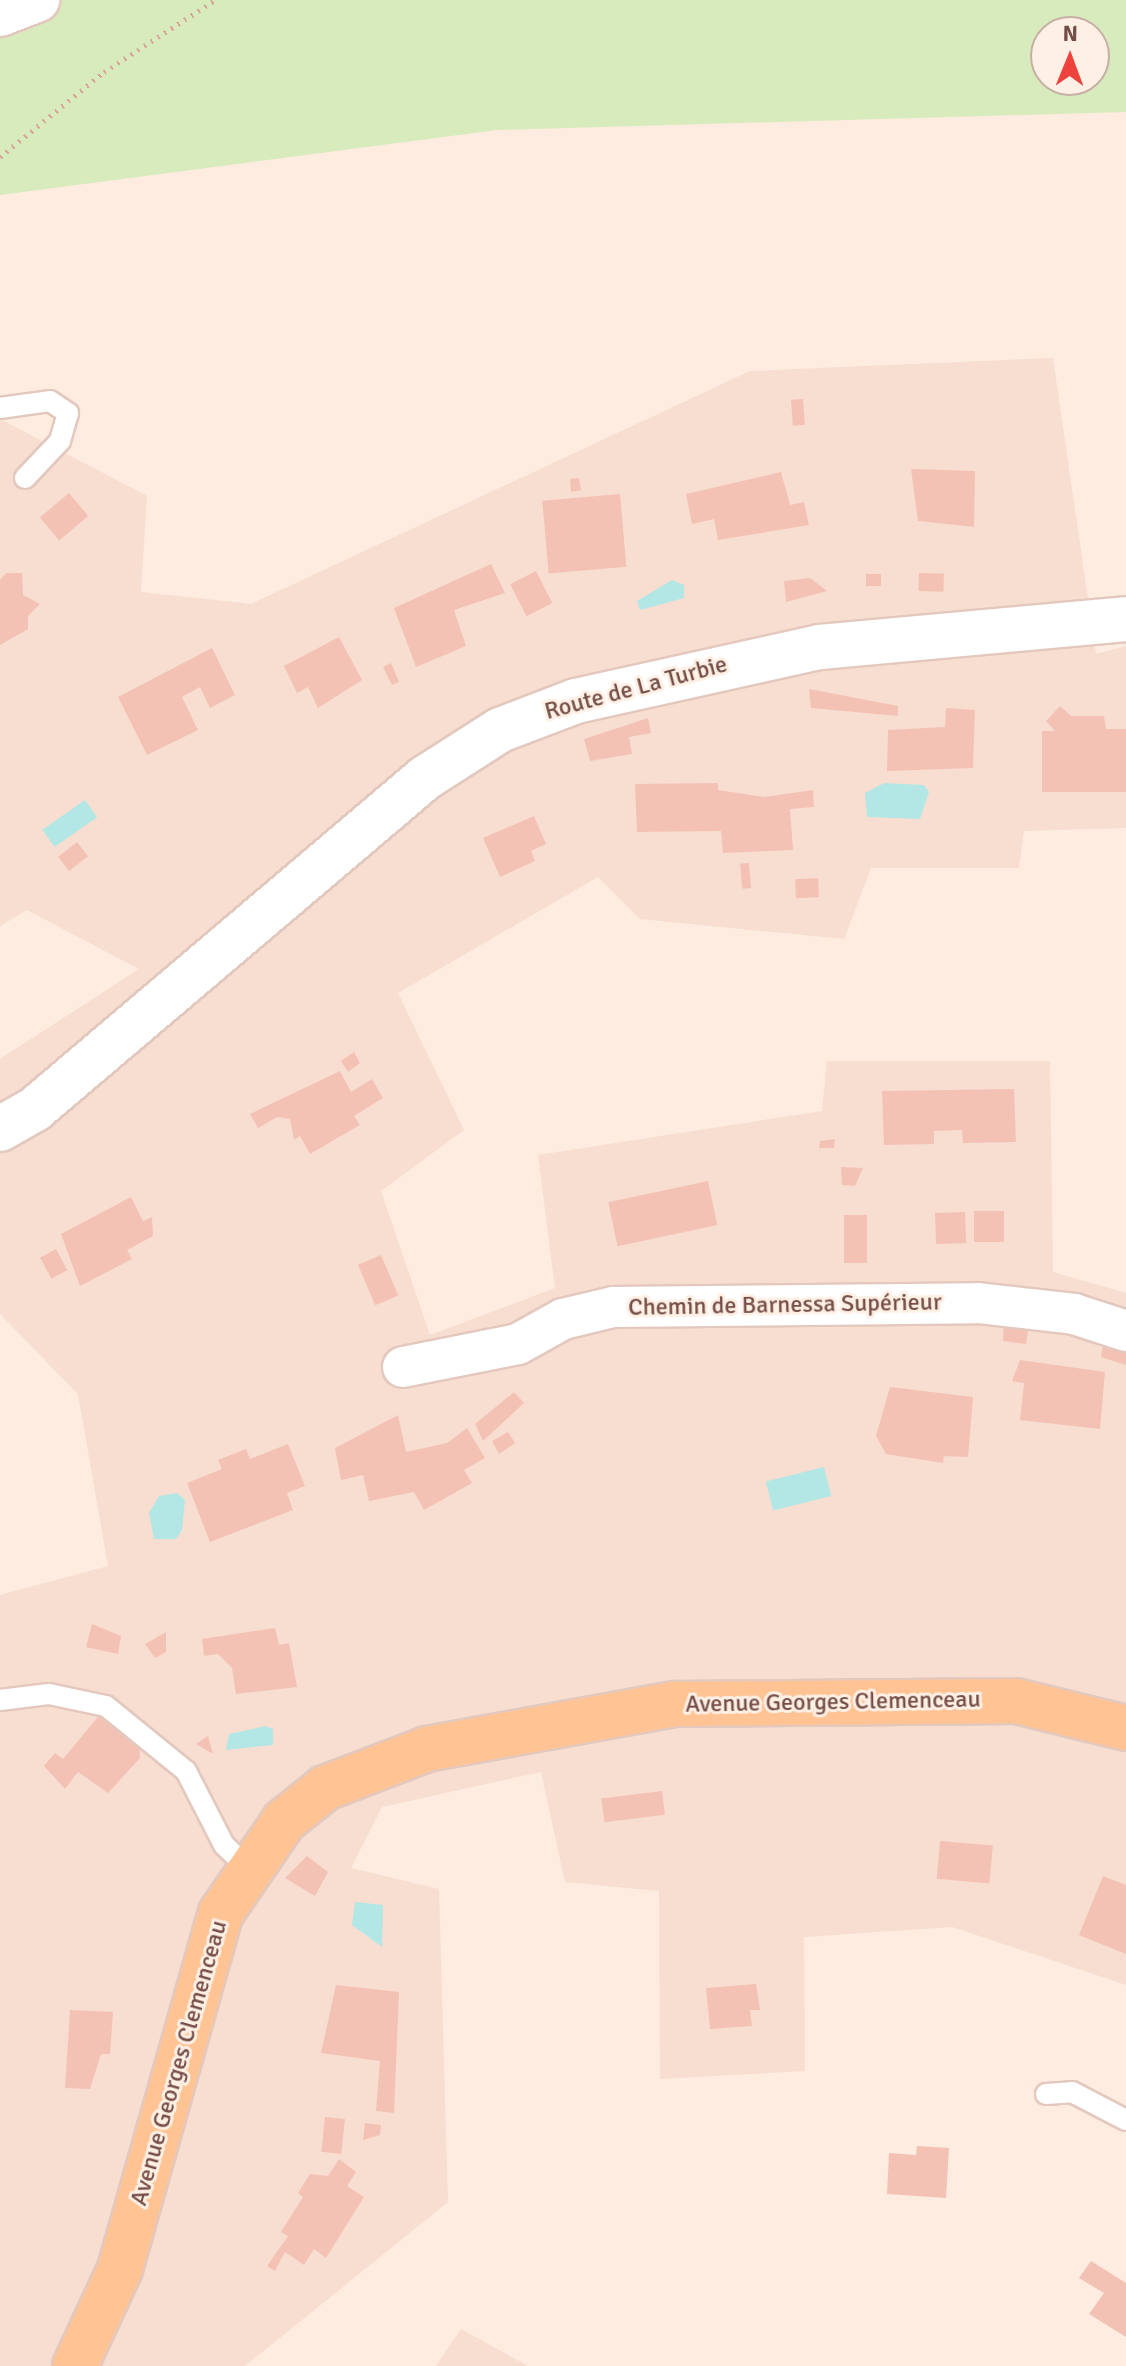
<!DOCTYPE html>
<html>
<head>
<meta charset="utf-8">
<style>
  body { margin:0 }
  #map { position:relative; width:1126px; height:2366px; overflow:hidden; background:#fdecdf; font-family:Signika,sans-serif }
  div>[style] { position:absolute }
  .residential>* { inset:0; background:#f7ded0 }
  .green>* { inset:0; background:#d8ebbd }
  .water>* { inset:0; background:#b3e7e5; transform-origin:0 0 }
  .building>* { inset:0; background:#f4c2b5; transform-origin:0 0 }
  .path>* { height:5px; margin-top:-2.5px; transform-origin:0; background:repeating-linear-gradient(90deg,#d8a599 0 2px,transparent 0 8px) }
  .roads { filter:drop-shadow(2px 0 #e3c8be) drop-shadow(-2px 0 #e3c8be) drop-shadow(0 2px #e3c8be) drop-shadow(0 -2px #e3c8be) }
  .lane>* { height:20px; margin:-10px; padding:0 10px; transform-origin:10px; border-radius:10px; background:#fff }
  .street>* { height:40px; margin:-20px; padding:0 20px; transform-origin:20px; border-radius:20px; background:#fff }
  .secondary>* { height:44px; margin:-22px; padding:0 22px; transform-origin:22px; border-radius:22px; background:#fff }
  .primary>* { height:44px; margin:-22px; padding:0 22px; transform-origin:22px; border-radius:22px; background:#ffc394 }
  span { translate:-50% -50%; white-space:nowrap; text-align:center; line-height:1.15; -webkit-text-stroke:6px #fff0e6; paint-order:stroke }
  .street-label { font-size:24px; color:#744d46 }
  .north { position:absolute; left:1030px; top:16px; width:80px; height:80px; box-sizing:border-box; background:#fff0e6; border:2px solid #c7afa6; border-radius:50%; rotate:1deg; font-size:22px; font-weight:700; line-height:32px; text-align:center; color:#744d46 }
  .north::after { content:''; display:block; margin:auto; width:28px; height:36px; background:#ee433d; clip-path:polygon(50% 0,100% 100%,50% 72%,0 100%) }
</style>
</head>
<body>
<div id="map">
  <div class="residential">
    <div style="clip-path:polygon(1053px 358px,1096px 654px,1126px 646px,1126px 828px,1024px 831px,1019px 868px,871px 868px,844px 939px,640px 919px,598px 877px,398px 993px,464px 1130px,381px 1191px,430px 1335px,555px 1288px,538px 1155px,822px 1111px,827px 1061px,1050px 1061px,1053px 1272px,1126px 1293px,1126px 1985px,952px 1927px,804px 1937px,805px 2071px,660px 2079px,659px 1891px,565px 1882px,541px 1772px,382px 1807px,351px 1868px,439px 1889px,448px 2202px,245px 2366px,0 2366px,0 1595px,108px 1566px,78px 1394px,0 1314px,0 1059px,139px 969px,27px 910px,0 926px,0 419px,147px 496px,141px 592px,251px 604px,750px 371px)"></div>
    <div style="clip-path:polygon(461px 2329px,528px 2366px,436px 2366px)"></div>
  </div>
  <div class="green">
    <div style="clip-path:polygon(evenodd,0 0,1126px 0,1126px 112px,497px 130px,0 195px,0 0,1046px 32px,1094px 32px,1094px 80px,1046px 80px,1046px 32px)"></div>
  </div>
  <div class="water">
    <div style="clip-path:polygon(672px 580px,684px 585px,684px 598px,640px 610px,637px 601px)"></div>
    <div style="clip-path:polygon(884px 783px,924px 785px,929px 792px,920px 819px,867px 817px,865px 793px)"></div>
    <div style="left:85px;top:800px;width:21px;height:52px;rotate:55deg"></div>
    <div style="left:824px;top:1467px;width:30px;height:60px;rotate:76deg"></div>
    <div style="clip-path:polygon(177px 1493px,185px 1500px,182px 1530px,176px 1539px,154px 1539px,149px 1513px,159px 1496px)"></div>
    <div style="clip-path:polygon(266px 1726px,273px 1729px,273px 1745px,226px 1750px,229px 1734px)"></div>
    <div style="clip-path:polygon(355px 1902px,383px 1905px,382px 1947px,352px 1925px)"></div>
  </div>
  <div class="building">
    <div style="left:803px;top:399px;width:26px;height:12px;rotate:86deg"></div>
    <div style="clip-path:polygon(911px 469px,975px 471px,974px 527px,918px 521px)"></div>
    <div style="clip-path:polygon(781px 472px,790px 505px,804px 502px,809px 525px,718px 540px,714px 519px,692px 524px,686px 494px)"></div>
    <div style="clip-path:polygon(579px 478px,581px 490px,571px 492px,570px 479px)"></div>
    <div style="left:69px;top:493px;width:30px;height:38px;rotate:50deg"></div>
    <div style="left:620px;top:494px;width:73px;height:78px;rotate:85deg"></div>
    <div style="clip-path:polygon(491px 564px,505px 593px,454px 610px,466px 646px,416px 667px,394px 608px)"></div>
    <div style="left:536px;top:571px;width:36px;height:29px;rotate:63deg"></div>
    <div style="clip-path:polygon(6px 573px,22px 573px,23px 595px,40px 604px,28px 616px,28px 629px,0 645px,0 580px)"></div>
    <div style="left:919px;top:573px;width:25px;height:18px;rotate:2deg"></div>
    <div style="left:866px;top:574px;width:15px;height:12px"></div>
    <div style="clip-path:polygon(810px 578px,827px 591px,786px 602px,784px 581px)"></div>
    <div style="clip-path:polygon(339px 637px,362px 680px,318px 708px,308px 687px,297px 693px,284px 666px)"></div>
    <div style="clip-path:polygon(212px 648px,235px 695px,210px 708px,200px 687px,182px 697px,198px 730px,147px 755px,118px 697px)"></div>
    <div style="clip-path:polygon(391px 663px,399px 682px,392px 685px,383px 667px)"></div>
    <div style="clip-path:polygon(809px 689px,898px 706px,898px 716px,811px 708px)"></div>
    <div style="clip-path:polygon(1060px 706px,1071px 716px,1104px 716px,1106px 729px,1126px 729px,1126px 792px,1042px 792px,1042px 731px,1055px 731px,1046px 721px)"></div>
    <div style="clip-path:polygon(946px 708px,975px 710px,973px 768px,887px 771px,888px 730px,945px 727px)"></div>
    <div style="clip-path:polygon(648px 718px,651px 733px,629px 737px,632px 754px,590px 761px,584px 739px)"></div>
    <div style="clip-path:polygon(718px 783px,718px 790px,764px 797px,813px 790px,814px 807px,790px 809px,793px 850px,723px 853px,721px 831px,637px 832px,635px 784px)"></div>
    <div style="clip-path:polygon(534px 816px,546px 844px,531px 851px,535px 861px,500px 877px,483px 838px)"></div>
    <div style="left:77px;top:842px;width:18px;height:24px;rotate:52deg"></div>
    <div style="left:749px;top:863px;width:25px;height:9px;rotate:85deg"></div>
    <div style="left:818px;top:878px;width:19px;height:23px;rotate:87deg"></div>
    <div style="clip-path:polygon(354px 1052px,360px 1063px,348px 1072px,341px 1061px)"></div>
    <div style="clip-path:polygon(340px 1071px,351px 1092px,372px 1079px,383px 1098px,354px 1116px,360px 1125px,310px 1154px,300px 1136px,294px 1140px,290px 1119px,277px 1117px,258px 1128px,250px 1114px)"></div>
    <div style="clip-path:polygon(1014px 1089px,1016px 1142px,963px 1143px,962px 1130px,934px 1131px,934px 1144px,884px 1145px,882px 1091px)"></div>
    <div style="clip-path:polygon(835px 1139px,834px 1148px,819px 1148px,820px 1141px)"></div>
    <div style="clip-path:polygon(841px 1167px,863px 1168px,855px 1186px,842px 1185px)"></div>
    <div style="left:708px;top:1181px;width:45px;height:102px;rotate:78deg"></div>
    <div style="clip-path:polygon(131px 1197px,143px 1221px,152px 1217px,153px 1236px,127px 1250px,132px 1259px,80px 1286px,61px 1234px)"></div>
    <div style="left:974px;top:1211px;width:30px;height:31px"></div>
    <div style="left:965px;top:1212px;width:31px;height:30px;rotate:88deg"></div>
    <div style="left:844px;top:1215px;width:23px;height:48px"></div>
    <div style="left:56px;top:1249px;width:24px;height:18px;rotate:62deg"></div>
    <div style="left:381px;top:1255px;width:44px;height:25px;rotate:67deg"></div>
    <div style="clip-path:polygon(1004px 1317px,1030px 1318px,1026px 1344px,1003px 1341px)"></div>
    <div style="clip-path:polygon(1104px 1338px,1126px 1344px,1126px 1365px,1101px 1357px)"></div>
    <div style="clip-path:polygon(1020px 1360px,1105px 1372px,1100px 1429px,1020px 1420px,1024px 1383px,1012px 1381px)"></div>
    <div style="clip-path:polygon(890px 1387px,973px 1397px,968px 1457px,944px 1456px,943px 1463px,886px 1454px,876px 1436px)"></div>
    <div style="clip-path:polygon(514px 1392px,524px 1403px,483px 1441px,475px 1424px)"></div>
    <div style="clip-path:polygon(398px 1415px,406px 1452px,447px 1443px,467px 1428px,485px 1458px,464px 1470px,472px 1483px,424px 1510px,414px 1492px,369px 1501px,363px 1475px,341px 1480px,335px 1448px)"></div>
    <div style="clip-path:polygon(508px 1432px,515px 1443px,499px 1454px,492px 1441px)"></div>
    <div style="clip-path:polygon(288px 1444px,305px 1486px,287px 1493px,293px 1510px,210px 1542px,187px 1483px,222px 1469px,218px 1460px,246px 1449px,250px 1459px)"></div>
    <div style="clip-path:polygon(92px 1624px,121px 1636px,118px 1654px,86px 1647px)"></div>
    <div style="clip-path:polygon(275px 1628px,279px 1645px,289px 1643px,297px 1687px,236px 1694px,232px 1668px,218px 1654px,204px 1656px,202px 1639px)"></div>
    <div style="clip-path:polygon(166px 1632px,166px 1652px,155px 1658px,145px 1644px)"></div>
    <div style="clip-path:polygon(102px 1712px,139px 1740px,140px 1758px,108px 1793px,78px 1772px,65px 1789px,44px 1766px,55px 1753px,63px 1759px)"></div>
    <div style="clip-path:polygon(208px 1736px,213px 1754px,196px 1744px)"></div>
    <div style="left:662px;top:1791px;width:24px;height:61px;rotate:83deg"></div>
    <div style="left:940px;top:1841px;width:53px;height:38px;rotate:5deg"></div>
    <div style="clip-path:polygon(307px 1856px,328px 1872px,315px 1896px,285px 1878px)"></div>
    <div style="clip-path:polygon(1103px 1876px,1126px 1885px,1126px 1954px,1079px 1935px)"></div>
    <div style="clip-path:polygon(756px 1984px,760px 2010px,750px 2010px,752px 2026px,710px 2029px,706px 1988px)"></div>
    <div style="clip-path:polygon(336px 1985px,399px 1992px,394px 2113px,376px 2111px,380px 2061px,321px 2053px)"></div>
    <div style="clip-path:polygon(70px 2010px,113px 2012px,110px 2054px,101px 2054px,90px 2089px,65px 2088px)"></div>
    <div style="left:325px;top:2117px;width:20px;height:35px;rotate:6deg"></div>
    <div style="clip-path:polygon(365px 2123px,381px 2125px,380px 2135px,363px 2140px)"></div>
    <div style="clip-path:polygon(917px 2146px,949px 2148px,946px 2198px,887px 2194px,889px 2153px,916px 2155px)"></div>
    <div style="clip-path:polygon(339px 2159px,356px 2172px,347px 2186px,364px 2197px,326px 2258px,314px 2249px,304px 2265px,285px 2252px,275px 2271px,267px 2266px,288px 2236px,281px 2232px,303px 2197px,298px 2193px,310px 2174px,328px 2176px)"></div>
    <div style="clip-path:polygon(1091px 2261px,1126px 2283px,1126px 2337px,1089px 2314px,1104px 2293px,1079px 2278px)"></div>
  </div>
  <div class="path">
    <div style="left:0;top:157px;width:134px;rotate:-39.3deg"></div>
    <div style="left:104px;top:72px;width:132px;rotate:-33deg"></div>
  </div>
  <div class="roads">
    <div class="lane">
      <div style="left:0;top:408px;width:50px;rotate:-8deg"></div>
      <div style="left:50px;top:401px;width:22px;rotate:34deg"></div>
      <div style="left:68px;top:413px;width:29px;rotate:106deg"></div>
      <div style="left:60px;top:441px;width:51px;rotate:133.4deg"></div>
      <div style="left:0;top:1700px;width:49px;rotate:-7deg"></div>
      <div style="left:49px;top:1694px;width:58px;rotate:11.9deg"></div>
      <div style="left:106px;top:1706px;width:103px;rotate:39.1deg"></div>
      <div style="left:186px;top:1771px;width:83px;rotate:62.8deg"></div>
      <div style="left:224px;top:1845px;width:32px;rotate:44deg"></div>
      <div style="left:1046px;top:2094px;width:26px;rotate:-4deg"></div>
      <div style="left:1072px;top:2092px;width:61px;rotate:27.4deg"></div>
    </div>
    <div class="street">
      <div style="left:403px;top:1367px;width:117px;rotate:-11.3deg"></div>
      <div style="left:518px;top:1344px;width:51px;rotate:-29.1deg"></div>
      <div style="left:563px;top:1319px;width:51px;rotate:-13.5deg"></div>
      <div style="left:613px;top:1307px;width:365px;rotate:-0.6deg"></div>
      <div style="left:978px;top:1303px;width:97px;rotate:6.5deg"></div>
      <div style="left:1074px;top:1314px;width:55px;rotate:18.1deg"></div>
    </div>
    <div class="secondary">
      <div style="left:0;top:14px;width:40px;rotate:-21deg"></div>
      <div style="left:0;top:1129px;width:40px;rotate:-29.7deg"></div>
      <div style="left:35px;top:1109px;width:512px;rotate:-40.32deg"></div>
      <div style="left:425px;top:778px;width:89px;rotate:-32.6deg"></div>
      <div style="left:500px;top:730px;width:81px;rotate:-20.9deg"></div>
      <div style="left:576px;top:701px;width:250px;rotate:-12.5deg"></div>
      <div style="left:820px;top:647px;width:307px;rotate:-5.2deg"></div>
    </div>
    <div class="primary">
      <div style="left:75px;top:2366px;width:107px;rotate:-65.1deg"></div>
      <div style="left:120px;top:2269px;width:370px;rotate:-74.2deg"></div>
      <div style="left:221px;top:1913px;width:112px;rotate:-55.6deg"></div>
      <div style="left:284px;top:1821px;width:53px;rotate:-38.8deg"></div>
      <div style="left:325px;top:1788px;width:109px;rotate:-20.9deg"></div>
      <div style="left:427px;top:1749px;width:252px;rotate:-10.3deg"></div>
      <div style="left:675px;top:1704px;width:341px;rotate:-0.5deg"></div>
      <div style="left:1016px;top:1701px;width:113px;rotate:13.8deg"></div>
    </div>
  </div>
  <div class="street-label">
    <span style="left:636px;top:688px;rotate:-15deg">Route de La Turbie</span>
    <span style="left:785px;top:1305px;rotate:-1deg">Chemin de Barnessa Supérieur</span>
    <span style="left:833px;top:1702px;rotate:-1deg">Avenue Georges Clemenceau</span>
    <span style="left:179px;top:2063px;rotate:-74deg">Avenue Georges Clemenceau</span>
  </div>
  <div class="north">N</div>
</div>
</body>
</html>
